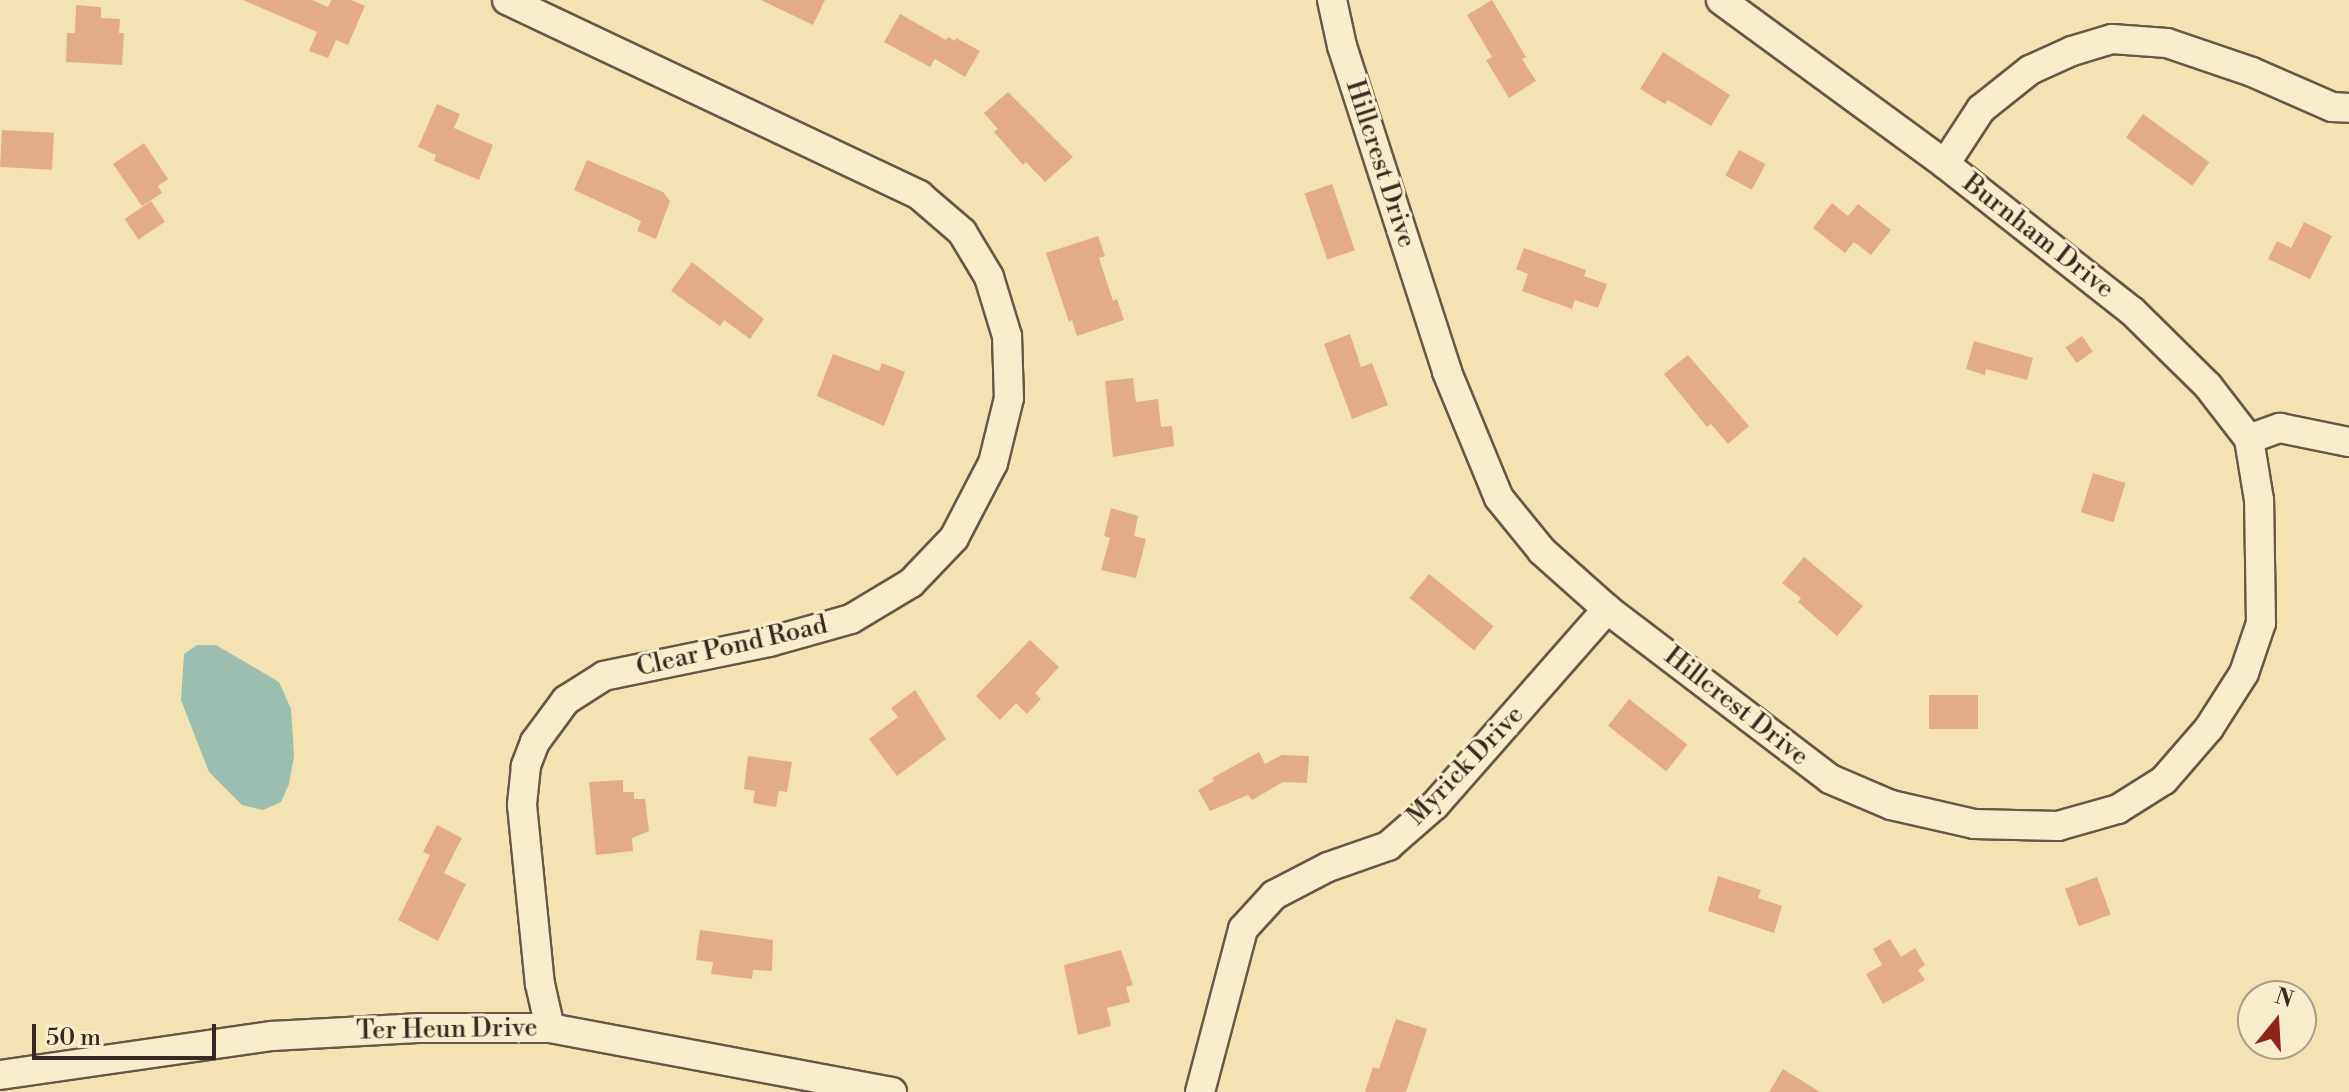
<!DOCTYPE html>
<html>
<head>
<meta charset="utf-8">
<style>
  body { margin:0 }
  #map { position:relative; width:2349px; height:1092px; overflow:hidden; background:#f3e3b2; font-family:"Libre Bodoni",serif }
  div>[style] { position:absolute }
  .water>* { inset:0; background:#9bbeb0 }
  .building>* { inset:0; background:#e4ac84; transform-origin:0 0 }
  .roads { filter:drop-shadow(2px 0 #665846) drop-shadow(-2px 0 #665846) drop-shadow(0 2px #665846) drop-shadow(0 -2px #665846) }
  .street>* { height:28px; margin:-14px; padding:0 14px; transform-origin:14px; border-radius:14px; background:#f7edcd }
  span { translate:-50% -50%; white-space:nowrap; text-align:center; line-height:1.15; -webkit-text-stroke:6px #f7edcd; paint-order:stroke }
  .street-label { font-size:26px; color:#372922 }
  .north { position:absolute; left:2237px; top:980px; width:80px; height:80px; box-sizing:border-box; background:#f7edcd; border:2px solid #aa9f89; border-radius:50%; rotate:18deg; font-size:22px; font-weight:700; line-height:32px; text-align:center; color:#372922 }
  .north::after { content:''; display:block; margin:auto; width:28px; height:36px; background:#8f2418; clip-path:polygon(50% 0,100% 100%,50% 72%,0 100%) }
  .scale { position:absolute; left:32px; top:1024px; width:184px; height:36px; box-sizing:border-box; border:4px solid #372922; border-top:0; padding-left:10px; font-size:24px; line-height:28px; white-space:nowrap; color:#372922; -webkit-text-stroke:6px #f7edcd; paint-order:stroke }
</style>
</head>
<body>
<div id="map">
  <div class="water">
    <div style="clip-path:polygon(197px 645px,216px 645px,279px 682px,291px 709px,294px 756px,289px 784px,281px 802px,263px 810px,242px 805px,209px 772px,181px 700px,184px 654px)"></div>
  </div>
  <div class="building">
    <div style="clip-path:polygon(243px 0,312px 0,328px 7px,331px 0,351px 0,365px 6px,348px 45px,336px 40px,328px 58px,309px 51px,317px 32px)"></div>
    <div style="clip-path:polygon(761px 0,825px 0,813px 25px)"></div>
    <div style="clip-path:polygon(1492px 0,1526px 57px,1522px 59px,1536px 81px,1509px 98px,1486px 60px,1492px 57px,1467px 15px)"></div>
    <div style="clip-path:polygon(76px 5px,101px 7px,101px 18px,120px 19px,119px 33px,124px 33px,122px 65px,66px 62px,67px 33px,75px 33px)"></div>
    <div style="clip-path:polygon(900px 14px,946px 40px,948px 37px,955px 41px,956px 38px,980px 51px,965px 77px,935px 59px,930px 67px,884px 42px)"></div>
    <div style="clip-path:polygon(1663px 52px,1730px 95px,1711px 126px,1668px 100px,1665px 104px,1640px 89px)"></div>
    <div style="clip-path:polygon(1008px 92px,1073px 157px,1045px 182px,1026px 162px,1023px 165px,994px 132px,998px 129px,984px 113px)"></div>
    <div style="clip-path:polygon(437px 104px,460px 114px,454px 128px,493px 145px,479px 180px,434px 161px,436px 155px,418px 147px)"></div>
    <div style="left:2143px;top:114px;width:82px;height:29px;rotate:36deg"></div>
    <div style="left:2px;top:130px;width:52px;height:37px;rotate:3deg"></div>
    <div style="clip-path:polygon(144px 143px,168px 179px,158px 186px,162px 193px,142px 206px,113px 164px)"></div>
    <div style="left:1739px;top:150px;width:30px;height:29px;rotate:28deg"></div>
    <div style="clip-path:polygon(587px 160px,663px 192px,670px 201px,656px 239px,637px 231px,641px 221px,574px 190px)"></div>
    <div style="left:1332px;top:184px;width:70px;height:29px;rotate:71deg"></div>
    <div style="left:151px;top:201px;width:25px;height:32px;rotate:56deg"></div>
    <div style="clip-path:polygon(1832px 203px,1848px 216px,1858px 204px,1891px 230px,1871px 255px,1854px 242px,1845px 253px,1813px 228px)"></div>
    <div style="clip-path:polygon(2304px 222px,2332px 236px,2310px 279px,2268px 259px,2277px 241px,2291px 248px)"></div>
    <div style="clip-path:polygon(1098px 236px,1105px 256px,1099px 258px,1113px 301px,1117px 299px,1124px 320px,1077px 336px,1072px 320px,1069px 322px,1046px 253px)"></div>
    <div style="clip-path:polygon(1524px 248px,1586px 270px,1584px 276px,1607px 284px,1598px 308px,1575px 300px,1572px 309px,1522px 291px,1528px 274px,1516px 269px)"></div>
    <div style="clip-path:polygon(692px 262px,764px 319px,750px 339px,724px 320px,720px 326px,671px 291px)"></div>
    <div style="clip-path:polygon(1350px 334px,1361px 367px,1372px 363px,1388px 405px,1352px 419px,1324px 344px)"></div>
    <div style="left:2082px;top:336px;width:19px;height:20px;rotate:55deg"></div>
    <div style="clip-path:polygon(1974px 341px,2033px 358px,2027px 380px,1986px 369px,1985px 375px,1966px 369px)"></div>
    <div style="clip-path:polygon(833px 354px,879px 371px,882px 363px,905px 372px,884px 426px,817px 396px)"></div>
    <div style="clip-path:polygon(1688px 355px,1749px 426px,1728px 444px,1711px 424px,1707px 427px,1664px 374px)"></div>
    <div style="clip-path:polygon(1133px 378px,1136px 402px,1158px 399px,1161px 427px,1172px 426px,1174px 446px,1113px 457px,1105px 381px)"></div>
    <div style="left:2093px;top:473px;width:34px;height:41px;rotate:17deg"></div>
    <div style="clip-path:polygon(1111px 508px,1138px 516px,1134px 536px,1146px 539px,1136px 578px,1101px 570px,1110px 538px,1104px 536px)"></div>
    <div style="clip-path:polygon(1804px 557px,1863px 606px,1837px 636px,1798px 602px,1801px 598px,1782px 583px)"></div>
    <div style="left:1429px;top:574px;width:83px;height:31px;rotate:39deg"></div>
    <div style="clip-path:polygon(1030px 640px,1059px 667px,1035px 693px,1041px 699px,1027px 714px,1016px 703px,1000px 720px,976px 696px)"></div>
    <div style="clip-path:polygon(915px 690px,946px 739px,897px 776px,869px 739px,898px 717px,891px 708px)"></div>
    <div style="left:1929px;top:695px;width:49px;height:34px"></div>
    <div style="left:1629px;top:699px;width:74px;height:34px;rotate:38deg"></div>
    <div style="clip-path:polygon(1259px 752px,1265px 764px,1282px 755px,1309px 756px,1307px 783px,1283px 782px,1252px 800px,1248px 795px,1210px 811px,1198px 790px,1214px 781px,1212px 778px)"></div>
    <div style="clip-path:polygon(748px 756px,792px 762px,787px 792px,779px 791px,776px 807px,753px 803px,755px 791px,744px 789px)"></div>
    <div style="clip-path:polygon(623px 780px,623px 792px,634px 792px,634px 799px,645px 799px,649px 831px,632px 838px,633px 851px,596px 855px,589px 782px)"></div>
    <div style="clip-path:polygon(437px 825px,462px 838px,444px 873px,466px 884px,438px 941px,398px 920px,430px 855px,423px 852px)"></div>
    <div style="clip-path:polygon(1718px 876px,1761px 890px,1758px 898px,1782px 906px,1774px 933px,1708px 911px)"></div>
    <div style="left:2097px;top:877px;width:40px;height:34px;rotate:70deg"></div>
    <div style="clip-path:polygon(700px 930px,773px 940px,772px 971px,753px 970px,752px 979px,711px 974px,713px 962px,696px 960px)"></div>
    <div style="clip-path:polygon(1890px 939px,1901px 957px,1915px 948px,1925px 965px,1918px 970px,1925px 980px,1883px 1004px,1866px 974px,1882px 965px,1873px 949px)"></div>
    <div style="clip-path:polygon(1121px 950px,1133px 985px,1126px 987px,1130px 1002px,1107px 1008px,1111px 1026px,1078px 1035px,1064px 965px)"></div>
    <div style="clip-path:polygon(1396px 1019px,1427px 1029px,1406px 1092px,1365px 1092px,1373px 1067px,1379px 1069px)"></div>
    <div style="clip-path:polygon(1783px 1069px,1820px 1092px,1769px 1092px)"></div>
  </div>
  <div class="roads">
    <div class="street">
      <div style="left:507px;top:0;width:456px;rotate:25.3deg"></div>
      <div style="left:919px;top:195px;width:57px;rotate:40.7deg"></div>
      <div style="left:962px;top:232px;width:52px;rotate:59deg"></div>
      <div style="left:989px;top:277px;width:62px;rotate:73deg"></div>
      <div style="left:1007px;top:336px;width:62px;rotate:88.2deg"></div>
      <div style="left:1009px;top:398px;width:67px;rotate:103.8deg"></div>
      <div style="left:993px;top:463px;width:85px;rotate:117.5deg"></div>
      <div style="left:954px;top:538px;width:62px;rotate:133.7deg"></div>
      <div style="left:911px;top:583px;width:70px;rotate:149deg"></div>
      <div style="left:851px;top:619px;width:85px;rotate:164.3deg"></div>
      <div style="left:769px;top:642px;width:168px;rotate:168.4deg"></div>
      <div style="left:604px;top:676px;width:45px;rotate:147.7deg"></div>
      <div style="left:566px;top:700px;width:52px;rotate:126.4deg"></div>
      <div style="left:535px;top:742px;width:26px;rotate:111deg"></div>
      <div style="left:526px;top:766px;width:39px;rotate:96deg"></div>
      <div style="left:522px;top:805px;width:180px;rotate:84.3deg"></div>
      <div style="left:540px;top:984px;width:45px;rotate:77.2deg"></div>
      <div style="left:1332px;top:0;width:47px;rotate:77.7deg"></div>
      <div style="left:1342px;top:46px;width:342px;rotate:72.1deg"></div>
      <div style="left:1447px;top:372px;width:136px;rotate:67.6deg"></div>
      <div style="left:1499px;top:498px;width:68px;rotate:50.9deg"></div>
      <div style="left:1542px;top:551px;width:87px;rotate:41.7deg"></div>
      <div style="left:1607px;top:609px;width:280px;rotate:37.3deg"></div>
      <div style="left:1830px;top:779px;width:66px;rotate:23.1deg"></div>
      <div style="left:1891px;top:805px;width:85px;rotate:12.9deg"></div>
      <div style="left:1974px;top:824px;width:84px;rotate:1.4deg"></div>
      <div style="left:2058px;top:826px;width:62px;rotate:-15.8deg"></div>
      <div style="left:2118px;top:809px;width:54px;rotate:-32.2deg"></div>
      <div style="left:2164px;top:780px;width:69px;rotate:-49.1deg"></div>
      <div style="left:2209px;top:728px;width:65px;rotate:-57.5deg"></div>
      <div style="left:2244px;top:673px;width:53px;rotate:-71.2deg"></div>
      <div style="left:2261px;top:623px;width:123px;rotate:-90.9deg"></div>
      <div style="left:2259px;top:500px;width:62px;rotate:-99.3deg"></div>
      <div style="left:1721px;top:0;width:278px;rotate:36.2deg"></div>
      <div style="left:1945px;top:164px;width:238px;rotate:38.2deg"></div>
      <div style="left:2132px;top:311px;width:107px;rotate:44.6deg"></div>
      <div style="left:2208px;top:386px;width:67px;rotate:52.3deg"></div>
      <div style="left:2249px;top:439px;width:33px;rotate:-20deg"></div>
      <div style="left:2280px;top:428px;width:70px;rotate:11.5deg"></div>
      <div style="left:1945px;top:164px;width:66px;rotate:-56.8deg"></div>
      <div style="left:1981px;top:109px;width:63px;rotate:-38.5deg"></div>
      <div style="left:2030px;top:70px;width:46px;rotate:-24.3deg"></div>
      <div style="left:2072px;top:51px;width:42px;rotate:-16.7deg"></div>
      <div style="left:2112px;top:39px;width:55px;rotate:4.2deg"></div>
      <div style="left:2167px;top:43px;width:90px;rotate:18.8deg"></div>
      <div style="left:2252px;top:72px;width:87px;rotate:23.6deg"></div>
      <div style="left:2332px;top:107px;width:17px;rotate:3deg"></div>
      <div style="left:0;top:1075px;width:275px;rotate:-8.2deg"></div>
      <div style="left:272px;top:1036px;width:150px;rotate:-3.1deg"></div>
      <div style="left:422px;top:1028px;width:128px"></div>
      <div style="left:550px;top:1028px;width:348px;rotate:10.6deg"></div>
      <div style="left:1200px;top:1092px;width:169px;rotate:-75.2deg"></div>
      <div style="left:1243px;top:929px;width:46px;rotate:-47.6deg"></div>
      <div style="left:1274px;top:895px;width:61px;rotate:-27.4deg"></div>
      <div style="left:1328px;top:867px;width:64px;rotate:-19.3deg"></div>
      <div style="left:1388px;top:846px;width:62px;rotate:-41.1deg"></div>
      <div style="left:1435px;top:805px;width:261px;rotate:-48.7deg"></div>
    </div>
  </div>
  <div class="street-label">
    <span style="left:1380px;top:164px;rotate:72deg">Hillcrest Drive</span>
    <span style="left:2038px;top:237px;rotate:38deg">Burnham Drive</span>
    <span style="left:732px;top:647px;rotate:-13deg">Clear Pond Road</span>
    <span style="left:1736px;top:707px;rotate:38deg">Hillcrest Drive</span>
    <span style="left:1466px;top:766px;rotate:-46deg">Myrick Drive</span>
    <span style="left:447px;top:1030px;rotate:-1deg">Ter Heun Drive</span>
  </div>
  <div class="north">N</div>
  <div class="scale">50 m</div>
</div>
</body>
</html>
